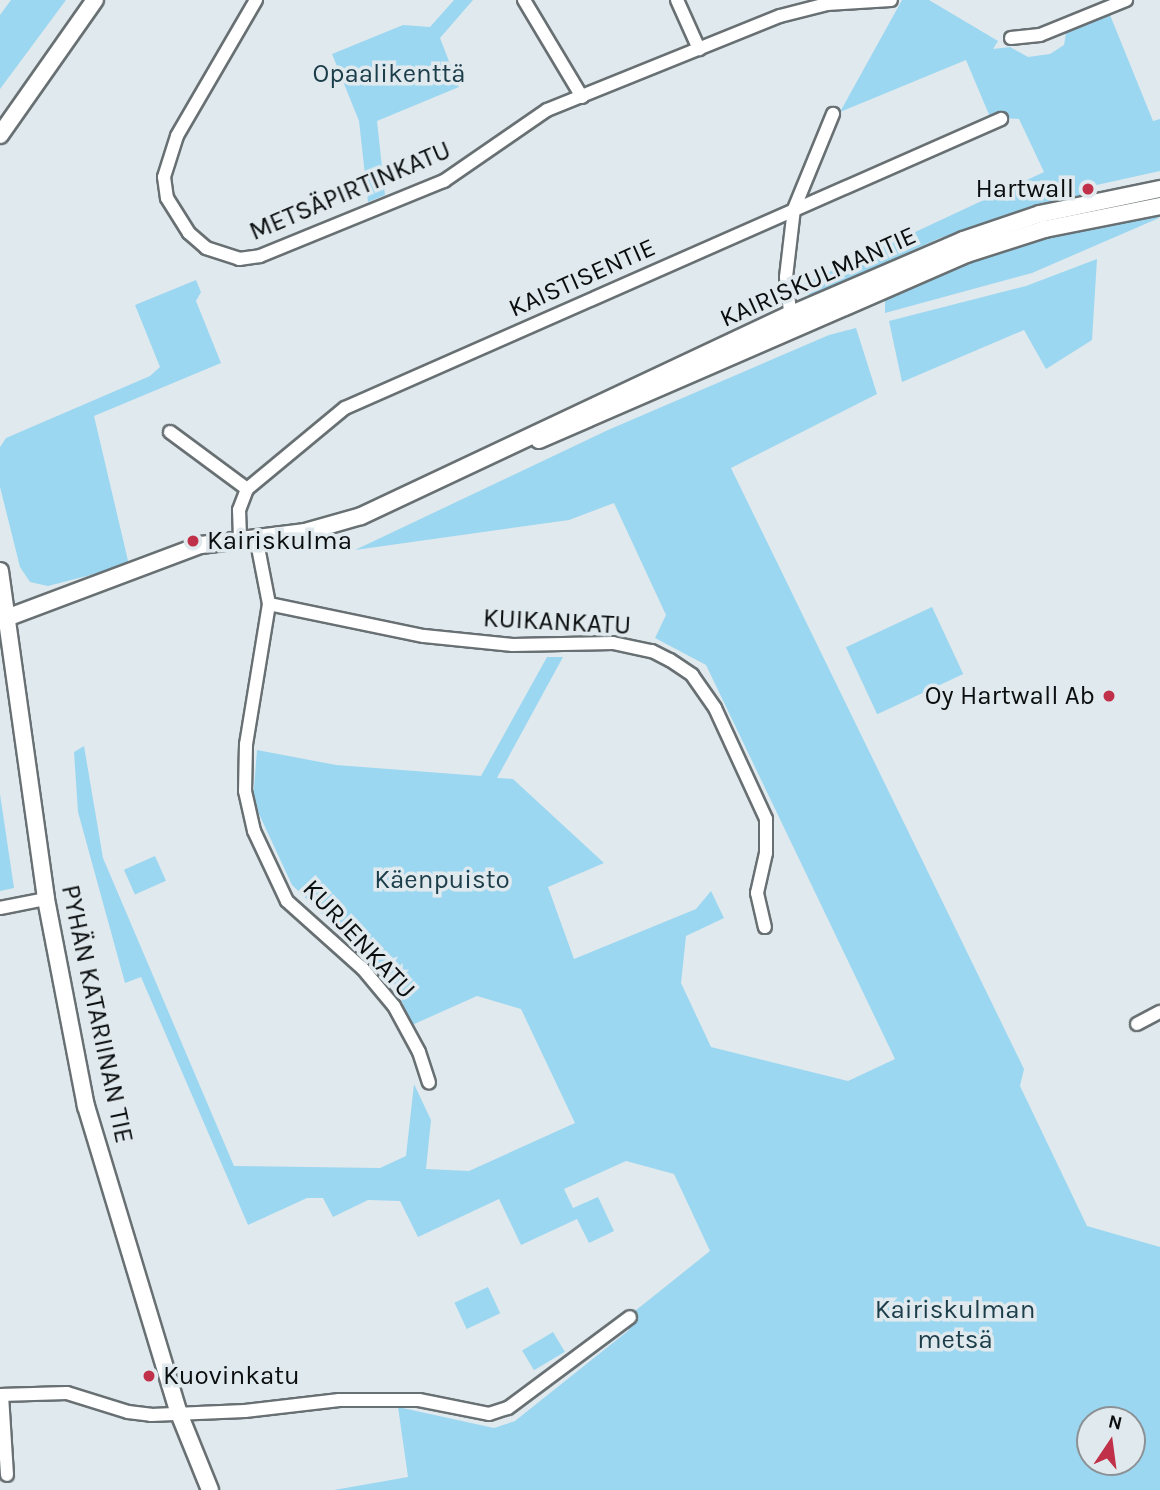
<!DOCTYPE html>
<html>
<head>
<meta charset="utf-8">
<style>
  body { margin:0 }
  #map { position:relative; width:1160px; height:1490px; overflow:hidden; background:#e0e9ed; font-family:Karla,sans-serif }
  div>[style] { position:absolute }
  .green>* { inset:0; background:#9cd7f1; transform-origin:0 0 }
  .roads { filter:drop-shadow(2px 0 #687073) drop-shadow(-2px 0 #687073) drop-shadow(0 2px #687073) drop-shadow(0 -2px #687073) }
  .street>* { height:12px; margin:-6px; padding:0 6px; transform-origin:6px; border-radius:6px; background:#fff }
  .secondary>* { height:16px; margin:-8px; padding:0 8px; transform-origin:8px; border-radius:8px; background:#fff }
  .dots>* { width:19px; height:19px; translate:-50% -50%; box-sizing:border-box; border:4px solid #e0e9ed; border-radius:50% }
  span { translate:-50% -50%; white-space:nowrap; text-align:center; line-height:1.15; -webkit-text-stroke:7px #e0e9ed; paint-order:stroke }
  .park-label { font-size:26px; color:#1c3e4b }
  .poi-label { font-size:26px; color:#0b0e0f }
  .right { translate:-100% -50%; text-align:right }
  .left { translate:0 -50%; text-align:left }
  .street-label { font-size:26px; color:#0b0e0f }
  .north { position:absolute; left:1076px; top:1406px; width:70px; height:70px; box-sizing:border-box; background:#e0e9ed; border:2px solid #8b9194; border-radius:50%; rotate:13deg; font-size:19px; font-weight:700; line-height:28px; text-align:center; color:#0b0e0f }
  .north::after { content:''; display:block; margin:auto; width:24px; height:32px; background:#c03048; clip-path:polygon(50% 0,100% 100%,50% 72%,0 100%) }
</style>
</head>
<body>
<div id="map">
  <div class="green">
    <div style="clip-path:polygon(11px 0,66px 0,0 89px,0 15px)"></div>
    <div style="clip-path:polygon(454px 0,473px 0,440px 38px,459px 87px,377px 121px,385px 195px,368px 202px,359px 121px,332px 54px,403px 25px,430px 27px)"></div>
    <div style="clip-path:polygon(902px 0,929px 0,998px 41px,993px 49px,1010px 47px,1028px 57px,1050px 54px,1064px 45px,1066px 33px,1110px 15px,1153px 121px,1160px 119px,1160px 171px,1083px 188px,1082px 195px,940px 238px,814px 295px,804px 294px,795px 288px,1044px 172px,1019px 119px,990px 117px,966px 60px,840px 112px)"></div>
    <div style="clip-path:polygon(1157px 211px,1159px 218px,1032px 273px,885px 313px,885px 301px,892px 294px,948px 269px,1057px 231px)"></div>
    <div style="clip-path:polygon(1097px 259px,1092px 340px,1046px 369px,1024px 330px,902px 382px,889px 321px,1026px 286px)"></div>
    <div style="clip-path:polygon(196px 280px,201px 292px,196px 301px,221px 363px,94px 416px,129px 565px,48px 586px,30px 582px,20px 567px,0 487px,0 447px,6px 438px,150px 376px,160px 367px,135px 305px)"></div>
    <div style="clip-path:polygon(evenodd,856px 328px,877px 394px,731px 468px,1024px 1069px,1020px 1086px,1087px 1226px,1160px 1247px,1160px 1490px,334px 1490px,408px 1477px,398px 1407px,494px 1428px,515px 1421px,629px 1330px,625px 1319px,710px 1251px,674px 1174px,626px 1161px,564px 1189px,573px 1208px,598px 1197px,614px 1231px,589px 1243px,577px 1219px,521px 1245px,499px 1199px,418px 1237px,400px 1201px,368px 1200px,333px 1217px,323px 1198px,307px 1198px,248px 1225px,141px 977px,125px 983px,78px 812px,74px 752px,84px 746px,103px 858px,234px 1166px,380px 1168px,406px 1156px,414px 1084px,431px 1120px,426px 1169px,469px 1171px,575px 1123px,521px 1009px,477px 996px,412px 1025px,395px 985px,292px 885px,253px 801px,257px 750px,336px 765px,481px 776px,547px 657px,563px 657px,497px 778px,513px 779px,604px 863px,548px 887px,574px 959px,696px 909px,711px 891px,724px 918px,686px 936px,681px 983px,711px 1047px,848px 1081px,895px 1059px,706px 665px,655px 638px,666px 615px,614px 503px,569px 520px,355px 550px,608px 430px,829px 335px,856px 328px,1090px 1420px,1132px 1420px,1132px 1462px,1090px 1462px,1090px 1420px)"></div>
    <div style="left:932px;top:607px;width:74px;height:95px;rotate:65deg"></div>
    <div style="clip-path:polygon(0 794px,14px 888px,0 891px)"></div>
    <div style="left:155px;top:856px;width:27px;height:34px;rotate:66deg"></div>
    <div style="left:488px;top:1287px;width:29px;height:37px;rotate:65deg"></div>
    <div style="left:553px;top:1332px;width:23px;height:36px;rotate:59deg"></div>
  </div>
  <div class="roads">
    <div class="street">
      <div style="left:256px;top:0;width:157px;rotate:120.2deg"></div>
      <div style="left:177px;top:136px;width:43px;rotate:107.6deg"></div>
      <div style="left:164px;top:177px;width:21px;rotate:82deg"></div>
      <div style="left:167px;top:198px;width:41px;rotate:57.8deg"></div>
      <div style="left:189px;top:233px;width:23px;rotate:41deg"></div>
      <div style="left:206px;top:248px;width:35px;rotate:18deg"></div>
      <div style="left:239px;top:259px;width:21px;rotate:-8deg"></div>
      <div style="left:260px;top:256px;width:199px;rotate:-22.2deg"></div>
      <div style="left:444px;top:181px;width:125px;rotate:-34.6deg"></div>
      <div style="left:547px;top:110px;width:251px;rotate:-22deg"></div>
      <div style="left:780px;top:16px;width:49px;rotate:-14.3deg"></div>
      <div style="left:827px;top:4px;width:64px;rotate:-3.6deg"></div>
      <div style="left:524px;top:0;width:113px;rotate:59.1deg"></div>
      <div style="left:677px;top:0;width:54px;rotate:65.8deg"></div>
      <div style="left:1011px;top:38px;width:29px;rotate:-6deg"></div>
      <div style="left:1040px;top:35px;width:93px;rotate:-22.1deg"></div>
      <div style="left:791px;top:320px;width:43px;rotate:-96.6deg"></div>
      <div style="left:786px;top:277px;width:68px;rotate:-83.3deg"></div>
      <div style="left:794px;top:209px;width:103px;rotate:-67.7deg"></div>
      <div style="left:170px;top:432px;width:96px;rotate:36.5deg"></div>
      <div style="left:256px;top:537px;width:68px;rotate:79deg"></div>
      <div style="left:269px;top:604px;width:142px;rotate:99.3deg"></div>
      <div style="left:246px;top:744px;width:47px;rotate:91.2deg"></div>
      <div style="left:245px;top:791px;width:41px;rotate:77.3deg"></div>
      <div style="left:254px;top:831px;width:77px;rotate:64.8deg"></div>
      <div style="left:287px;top:901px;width:102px;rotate:41.8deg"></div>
      <div style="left:363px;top:969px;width:48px;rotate:50deg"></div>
      <div style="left:394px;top:1006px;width:52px;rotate:61.5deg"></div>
      <div style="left:419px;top:1052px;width:32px;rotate:72deg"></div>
      <div style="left:240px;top:538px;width:28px;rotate:-92deg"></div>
      <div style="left:239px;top:510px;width:22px;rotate:-69deg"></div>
      <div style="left:247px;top:489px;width:127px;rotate:-39.6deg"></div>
      <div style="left:345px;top:408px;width:717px;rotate:-23.78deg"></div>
      <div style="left:269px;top:604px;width:158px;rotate:11.7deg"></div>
      <div style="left:424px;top:636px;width:89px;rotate:5.8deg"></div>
      <div style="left:513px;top:645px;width:100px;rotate:-1.1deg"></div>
      <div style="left:613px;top:643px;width:40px;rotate:12deg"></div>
      <div style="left:652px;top:651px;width:20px;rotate:27deg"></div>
      <div style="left:670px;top:660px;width:27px;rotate:34deg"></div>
      <div style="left:692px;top:675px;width:40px;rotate:55.1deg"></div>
      <div style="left:715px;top:708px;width:122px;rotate:65.3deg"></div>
      <div style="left:766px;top:819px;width:34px;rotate:90deg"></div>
      <div style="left:766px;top:853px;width:41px;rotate:102.7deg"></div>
      <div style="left:757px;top:893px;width:35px;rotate:77deg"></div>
      <div style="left:0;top:908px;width:47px;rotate:-11.1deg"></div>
      <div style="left:1137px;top:1024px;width:26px;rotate:-28deg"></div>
      <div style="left:0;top:1395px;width:67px;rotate:-1.7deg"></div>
      <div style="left:67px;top:1393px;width:64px;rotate:17.3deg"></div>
      <div style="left:128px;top:1412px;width:23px;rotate:7deg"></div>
      <div style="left:151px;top:1415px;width:94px;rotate:-2.4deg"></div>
      <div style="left:245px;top:1411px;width:95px;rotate:-6.7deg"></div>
      <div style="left:339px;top:1400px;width:80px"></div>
      <div style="left:419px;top:1400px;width:71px;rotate:11.3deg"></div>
      <div style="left:489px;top:1414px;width:20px;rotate:-18deg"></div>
      <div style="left:508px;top:1408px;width:152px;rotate:-36.7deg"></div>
      <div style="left:2px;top:1395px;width:80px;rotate:86.4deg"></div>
    </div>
    <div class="secondary">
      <div style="left:0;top:135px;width:165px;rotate:-54.9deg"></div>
      <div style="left:539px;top:440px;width:467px;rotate:-23.5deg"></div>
      <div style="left:967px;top:254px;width:82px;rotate:-17.8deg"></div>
      <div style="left:1045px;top:229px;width:117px;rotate:-11.3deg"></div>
      <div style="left:0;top:571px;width:331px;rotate:82deg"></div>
      <div style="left:46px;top:899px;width:211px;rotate:79.1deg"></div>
      <div style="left:86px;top:1106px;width:319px;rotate:73.2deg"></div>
      <div style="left:178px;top:1411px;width:85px;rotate:67.9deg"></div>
      <div style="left:9px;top:617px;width:205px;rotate:-20.6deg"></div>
      <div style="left:201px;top:545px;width:105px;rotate:-7.1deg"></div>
      <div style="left:305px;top:532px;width:58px;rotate:-15.9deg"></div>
      <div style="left:361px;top:516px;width:473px;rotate:-25.2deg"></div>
      <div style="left:789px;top:315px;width:189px;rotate:-23.3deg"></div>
      <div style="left:963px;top:240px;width:81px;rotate:-18.7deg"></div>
      <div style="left:1040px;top:214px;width:123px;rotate:-11.8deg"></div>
    </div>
  </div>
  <div class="dots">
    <div style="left:1088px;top:189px;background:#c03048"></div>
    <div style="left:193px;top:541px;background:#c03048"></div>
    <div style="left:1109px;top:696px;background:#c03048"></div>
    <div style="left:149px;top:1376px;background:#c03048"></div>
  </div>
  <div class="park-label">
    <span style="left:389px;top:74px">Opaalikenttä</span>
    <span style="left:442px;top:880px">Käenpuisto</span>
    <span style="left:955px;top:1325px">Kairiskulman<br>metsä</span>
  </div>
  <div class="poi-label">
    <span class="right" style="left:1074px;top:189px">Hartwall</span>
    <span class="left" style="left:207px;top:541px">Kairiskulma</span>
    <span class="right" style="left:1095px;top:696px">Oy Hartwall Ab</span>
    <span class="left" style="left:163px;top:1376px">Kuovinkatu</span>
  </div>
  <div class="street-label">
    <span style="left:350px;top:191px;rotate:-23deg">METSÄPIRTINKATU</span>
    <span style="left:818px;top:277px;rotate:-24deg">KAIRISKULMANTIE</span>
    <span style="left:582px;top:278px;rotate:-24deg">KAISTISENTIE</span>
    <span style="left:557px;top:622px;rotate:3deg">KUIKANKATU</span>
    <span style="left:359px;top:939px;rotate:47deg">KURJENKATU</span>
    <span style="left:97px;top:1014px;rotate:78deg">PYHÄN KATARIINAN TIE</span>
  </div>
  <div class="north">N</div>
</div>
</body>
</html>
